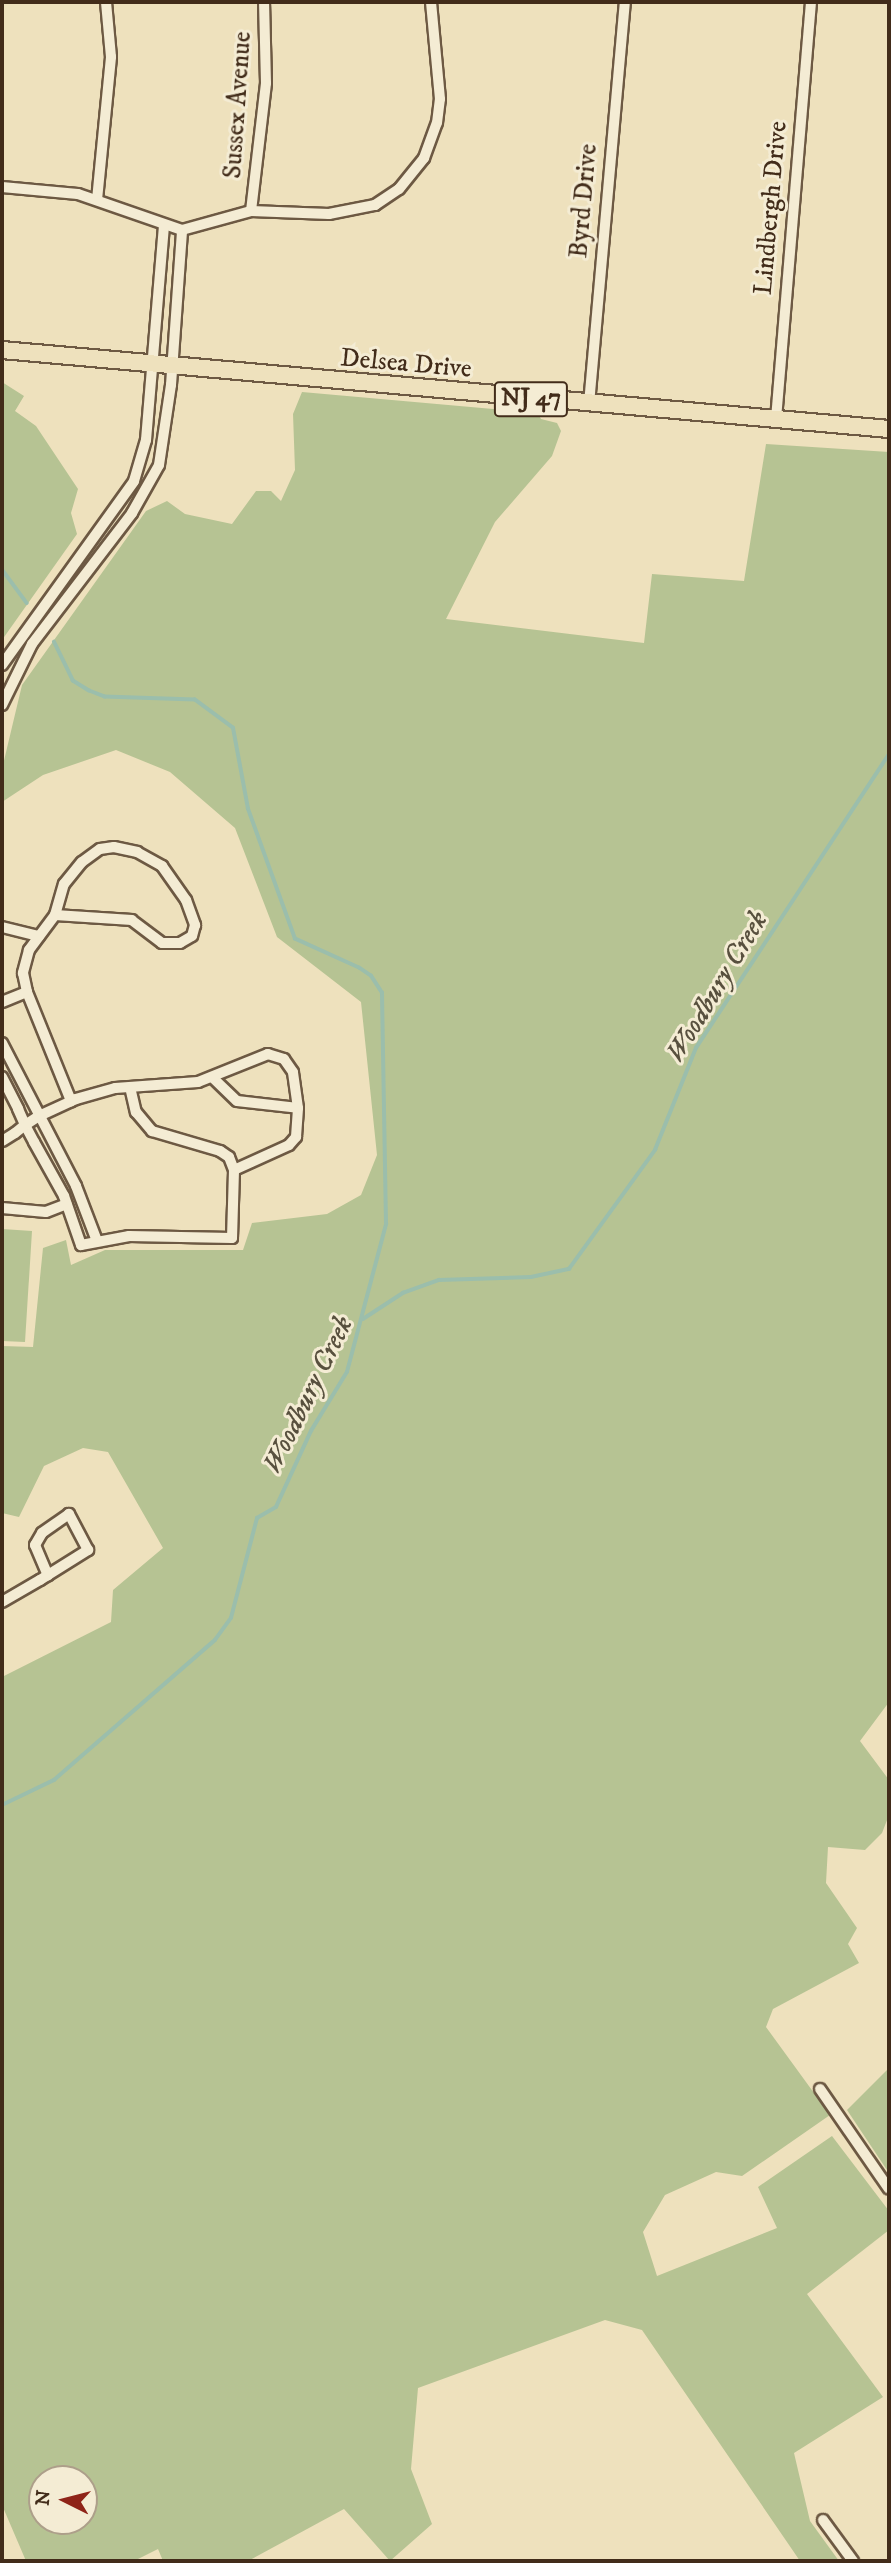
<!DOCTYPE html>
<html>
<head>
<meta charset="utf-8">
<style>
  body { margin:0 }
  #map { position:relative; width:891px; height:2563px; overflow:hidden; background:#eee1bd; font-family:"IM FELL DW Pica",serif }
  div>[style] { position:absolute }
  .green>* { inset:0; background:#b6c393 }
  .stream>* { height:3.5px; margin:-1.75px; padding:0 1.75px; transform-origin:1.75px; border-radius:1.75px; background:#9bbeac }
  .roads { filter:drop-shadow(2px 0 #6d5943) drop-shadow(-2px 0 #6d5943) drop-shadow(0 2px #6d5943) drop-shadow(0 -2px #6d5943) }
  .minor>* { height:10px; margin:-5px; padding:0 5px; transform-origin:5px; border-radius:5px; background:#f4ecd4 }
  .primary>* { height:16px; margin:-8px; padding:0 8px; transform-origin:8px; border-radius:8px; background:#eee1bd }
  span { translate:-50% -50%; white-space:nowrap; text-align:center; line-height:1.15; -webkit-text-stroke:6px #f4ecd4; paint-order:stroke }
  .shield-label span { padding:2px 5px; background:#f4ecd4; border:2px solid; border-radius:5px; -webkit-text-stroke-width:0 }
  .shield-label { font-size:24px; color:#422c1a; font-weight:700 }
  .street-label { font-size:26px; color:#422c1a }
  .water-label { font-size:28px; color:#58503e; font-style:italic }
  .frame { position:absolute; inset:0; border:4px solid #422c1a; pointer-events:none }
  .north { position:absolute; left:28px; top:2465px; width:70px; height:70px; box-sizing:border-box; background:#f4ecd4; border:2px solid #ad9f8a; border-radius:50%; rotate:276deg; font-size:19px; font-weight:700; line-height:28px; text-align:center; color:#422c1a }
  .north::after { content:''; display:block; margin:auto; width:24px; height:32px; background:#8f2418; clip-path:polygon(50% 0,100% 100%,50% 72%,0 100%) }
</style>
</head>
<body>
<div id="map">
  <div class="green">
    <div style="clip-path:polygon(2px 382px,24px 396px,15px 411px,36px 426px,78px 489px,71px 513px,77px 534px,2px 640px)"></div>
    <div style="clip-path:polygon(evenodd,302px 392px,538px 413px,541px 419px,557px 423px,561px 431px,552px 456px,495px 522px,446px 619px,644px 643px,652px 574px,744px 581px,766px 444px,889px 452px,889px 1702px,860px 1741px,889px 1780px,889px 1815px,882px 1833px,865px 1850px,828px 1847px,826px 1883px,857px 1928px,848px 1944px,859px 1963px,773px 2009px,766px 2027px,830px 2115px,742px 2176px,716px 2172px,665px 2195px,643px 2232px,657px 2276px,777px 2228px,758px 2187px,832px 2136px,889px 2211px,889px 2230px,807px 2294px,883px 2397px,794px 2453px,810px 2521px,839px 2561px,800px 2561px,642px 2330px,605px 2320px,418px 2388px,411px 2469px,432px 2524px,390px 2561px,344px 2509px,248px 2561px,163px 2561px,158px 2549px,134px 2561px,26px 2561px,2px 2505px,2px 1677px,111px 1622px,113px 1590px,163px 1548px,108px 1452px,83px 1448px,44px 1466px,19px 1517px,2px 1513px,2px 1346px,33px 1347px,43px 1248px,66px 1240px,71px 1265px,105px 1250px,243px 1250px,252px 1223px,327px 1214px,361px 1195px,377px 1155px,361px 1002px,277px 937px,235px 828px,170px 772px,116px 750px,43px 775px,2px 802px,2px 769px,22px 685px,146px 511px,167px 501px,185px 514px,232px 524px,256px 491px,271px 491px,281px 501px,295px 470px,293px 414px,302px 392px,42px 2479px,84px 2479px,84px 2521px,42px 2521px,42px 2479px)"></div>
    <div style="clip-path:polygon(2px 1229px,32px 1231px,25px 1342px,2px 1341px)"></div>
    <div style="clip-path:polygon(889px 2068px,889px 2173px,847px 2110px)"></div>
  </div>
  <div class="stream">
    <div style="left:2px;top:569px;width:42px;rotate:53.7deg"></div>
    <div style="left:363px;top:1319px;width:48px;rotate:-33deg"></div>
    <div style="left:403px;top:1293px;width:38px;rotate:-20deg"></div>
    <div style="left:439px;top:1280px;width:92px;rotate:-1.9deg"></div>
    <div style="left:531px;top:1277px;width:39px;rotate:-12deg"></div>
    <div style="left:569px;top:1269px;width:147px;rotate:-54.1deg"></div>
    <div style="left:655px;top:1150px;width:110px;rotate:-68.1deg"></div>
    <div style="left:696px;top:1048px;width:352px;rotate:-56.7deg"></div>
    <div style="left:2px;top:1805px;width:58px;rotate:-25.7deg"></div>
    <div style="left:54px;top:1780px;width:213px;rotate:-41deg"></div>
    <div style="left:215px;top:1640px;width:27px;rotate:-54deg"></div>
    <div style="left:231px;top:1618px;width:103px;rotate:-75.4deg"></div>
    <div style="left:257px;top:1518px;width:22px;rotate:-30deg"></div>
    <div style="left:276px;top:1507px;width:84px;rotate:-65.3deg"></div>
    <div style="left:311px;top:1431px;width:69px;rotate:-58.6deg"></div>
    <div style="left:347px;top:1372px;width:153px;rotate:-75.2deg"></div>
    <div style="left:386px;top:1224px;width:231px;rotate:-91deg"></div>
    <div style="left:382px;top:993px;width:20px;rotate:-123deg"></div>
    <div style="left:371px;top:976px;width:14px;rotate:-146deg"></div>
    <div style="left:359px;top:968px;width:70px;rotate:-155.6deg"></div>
    <div style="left:295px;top:939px;width:138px;rotate:-109.9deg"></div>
    <div style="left:248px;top:809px;width:82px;rotate:-100.5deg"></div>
    <div style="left:233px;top:728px;width:47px;rotate:-143.6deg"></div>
    <div style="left:195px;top:700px;width:90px;rotate:-178.1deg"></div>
    <div style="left:105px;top:697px;width:17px;rotate:-159deg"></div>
    <div style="left:89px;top:691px;width:19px;rotate:-148deg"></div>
    <div style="left:73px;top:681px;width:43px;rotate:-116deg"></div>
  </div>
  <div class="roads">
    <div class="minor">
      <div style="left:2px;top:187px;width:76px;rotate:5.3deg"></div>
      <div style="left:78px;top:194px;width:110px;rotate:19.1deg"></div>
      <div style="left:182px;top:230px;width:72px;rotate:-15.4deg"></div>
      <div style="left:251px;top:211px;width:78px;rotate:2.2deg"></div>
      <div style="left:329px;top:214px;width:47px;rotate:-11.1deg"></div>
      <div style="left:375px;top:205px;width:29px;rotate:-34deg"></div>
      <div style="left:399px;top:189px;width:40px;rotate:-51deg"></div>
      <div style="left:424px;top:158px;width:37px;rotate:-70deg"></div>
      <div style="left:437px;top:123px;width:24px;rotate:-83deg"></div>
      <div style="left:440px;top:99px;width:97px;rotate:-95.3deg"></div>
      <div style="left:97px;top:200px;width:144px;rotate:-84.4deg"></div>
      <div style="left:111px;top:57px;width:55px;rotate:-95.2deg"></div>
      <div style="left:251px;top:211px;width:129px;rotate:-83.3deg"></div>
      <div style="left:266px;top:83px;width:81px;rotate:-91.4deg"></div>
      <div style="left:589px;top:404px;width:404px;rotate:-84.9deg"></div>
      <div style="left:776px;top:419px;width:418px;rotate:-85.2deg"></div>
      <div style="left:2px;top:665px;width:226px;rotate:-54.3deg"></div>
      <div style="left:134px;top:481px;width:43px;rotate:-73.7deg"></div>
      <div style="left:146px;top:440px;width:214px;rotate:-85.2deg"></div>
      <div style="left:2px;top:705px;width:68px;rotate:-63.8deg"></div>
      <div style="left:32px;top:644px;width:165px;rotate:-52.6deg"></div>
      <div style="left:132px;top:513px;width:55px;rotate:-60.6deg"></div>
      <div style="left:159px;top:465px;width:81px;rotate:-81.5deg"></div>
      <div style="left:171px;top:385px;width:155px;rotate:-85.9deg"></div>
      <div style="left:55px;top:915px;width:32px;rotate:-74deg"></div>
      <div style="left:64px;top:884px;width:28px;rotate:-51deg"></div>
      <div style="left:82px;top:862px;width:22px;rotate:-36deg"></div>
      <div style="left:100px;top:849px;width:14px;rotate:-8deg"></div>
      <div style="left:114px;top:847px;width:24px;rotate:12deg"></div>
      <div style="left:137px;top:852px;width:29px;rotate:29deg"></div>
      <div style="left:162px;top:866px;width:42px;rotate:54.8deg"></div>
      <div style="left:186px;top:900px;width:27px;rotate:70deg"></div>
      <div style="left:195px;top:925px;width:11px;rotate:105deg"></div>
      <div style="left:192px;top:936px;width:14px;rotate:150deg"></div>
      <div style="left:180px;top:943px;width:18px;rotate:180deg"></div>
      <div style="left:162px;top:943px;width:38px;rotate:-143deg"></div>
      <div style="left:132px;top:920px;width:77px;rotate:-176.3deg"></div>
      <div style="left:55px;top:915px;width:44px;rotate:126.6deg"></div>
      <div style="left:29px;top:950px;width:24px;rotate:105deg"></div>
      <div style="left:23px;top:973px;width:19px;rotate:78deg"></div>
      <div style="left:27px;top:992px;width:118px;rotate:68deg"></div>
      <div style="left:2px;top:927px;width:38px;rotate:14deg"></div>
      <div style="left:2px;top:1002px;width:27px;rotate:-22deg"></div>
      <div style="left:2px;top:1043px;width:161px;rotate:62.6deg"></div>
      <div style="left:76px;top:1186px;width:59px;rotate:69.1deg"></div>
      <div style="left:2px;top:1077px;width:36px;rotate:63deg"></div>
      <div style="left:18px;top:1109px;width:17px;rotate:66deg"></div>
      <div style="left:25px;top:1125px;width:19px;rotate:62deg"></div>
      <div style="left:34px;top:1142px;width:62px;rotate:60.9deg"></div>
      <div style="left:64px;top:1196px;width:52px;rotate:70.9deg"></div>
      <div style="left:81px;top:1245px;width:49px;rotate:-10.6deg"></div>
      <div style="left:129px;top:1236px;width:103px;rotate:1.1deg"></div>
      <div style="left:232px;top:1238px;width:68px;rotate:-88.3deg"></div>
      <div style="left:234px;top:1170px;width:60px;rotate:-24.4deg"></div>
      <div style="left:289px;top:1145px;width:11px;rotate:-49deg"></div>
      <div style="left:296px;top:1137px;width:29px;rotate:-86deg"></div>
      <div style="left:298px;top:1108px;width:36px;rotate:-98deg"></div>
      <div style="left:293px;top:1072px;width:16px;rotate:-125deg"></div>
      <div style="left:284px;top:1059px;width:17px;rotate:-163deg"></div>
      <div style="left:268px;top:1054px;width:75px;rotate:158.2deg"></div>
      <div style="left:198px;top:1082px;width:83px;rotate:175.9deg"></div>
      <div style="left:115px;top:1088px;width:41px;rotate:164.2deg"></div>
      <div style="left:76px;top:1099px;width:41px;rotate:155.3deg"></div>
      <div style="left:39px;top:1116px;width:17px;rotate:147deg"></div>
      <div style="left:25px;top:1125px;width:13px;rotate:141deg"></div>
      <div style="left:15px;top:1133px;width:15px;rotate:148deg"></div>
      <div style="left:213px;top:1078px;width:33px;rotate:44deg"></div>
      <div style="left:237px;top:1101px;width:61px;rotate:6.5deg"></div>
      <div style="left:130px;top:1087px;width:26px;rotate:77deg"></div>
      <div style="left:136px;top:1112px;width:25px;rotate:50deg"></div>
      <div style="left:152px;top:1131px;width:71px;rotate:16.4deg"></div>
      <div style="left:220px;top:1151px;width:11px;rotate:34deg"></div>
      <div style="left:229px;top:1157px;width:14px;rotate:69deg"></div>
      <div style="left:2px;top:1208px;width:44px;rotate:5.2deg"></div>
      <div style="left:46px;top:1212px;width:22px;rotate:-21deg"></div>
      <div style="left:2px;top:1602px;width:44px;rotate:-30.1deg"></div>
      <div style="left:40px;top:1580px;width:57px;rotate:-32deg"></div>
      <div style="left:88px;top:1550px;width:41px;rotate:-117.8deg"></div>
      <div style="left:69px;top:1514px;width:33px;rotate:145deg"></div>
      <div style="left:42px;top:1533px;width:14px;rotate:120deg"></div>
      <div style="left:35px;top:1545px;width:33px;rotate:67deg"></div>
      <div style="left:820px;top:2089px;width:121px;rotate:55.4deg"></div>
      <div style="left:823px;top:2520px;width:51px;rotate:53.8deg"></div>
    </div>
    <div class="primary">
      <div style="left:2px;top:350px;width:891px;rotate:5.09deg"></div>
    </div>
  </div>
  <div class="shield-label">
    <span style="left:531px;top:399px">NJ 47</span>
  </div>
  <div class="street-label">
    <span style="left:238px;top:105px;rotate:-86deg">Sussex Avenue</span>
    <span style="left:584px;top:201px;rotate:-85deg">Byrd Drive</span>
    <span style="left:771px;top:208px;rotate:-85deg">Lindbergh Drive</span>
    <span style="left:406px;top:364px;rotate:5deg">Delsea Drive</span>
  </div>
  <div class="water-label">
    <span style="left:717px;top:987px;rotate:-59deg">Woodbury Creek</span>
    <span style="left:308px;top:1395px;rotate:-64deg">Woodbury Creek</span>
  </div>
  <div class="frame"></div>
  <div class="north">N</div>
</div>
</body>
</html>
